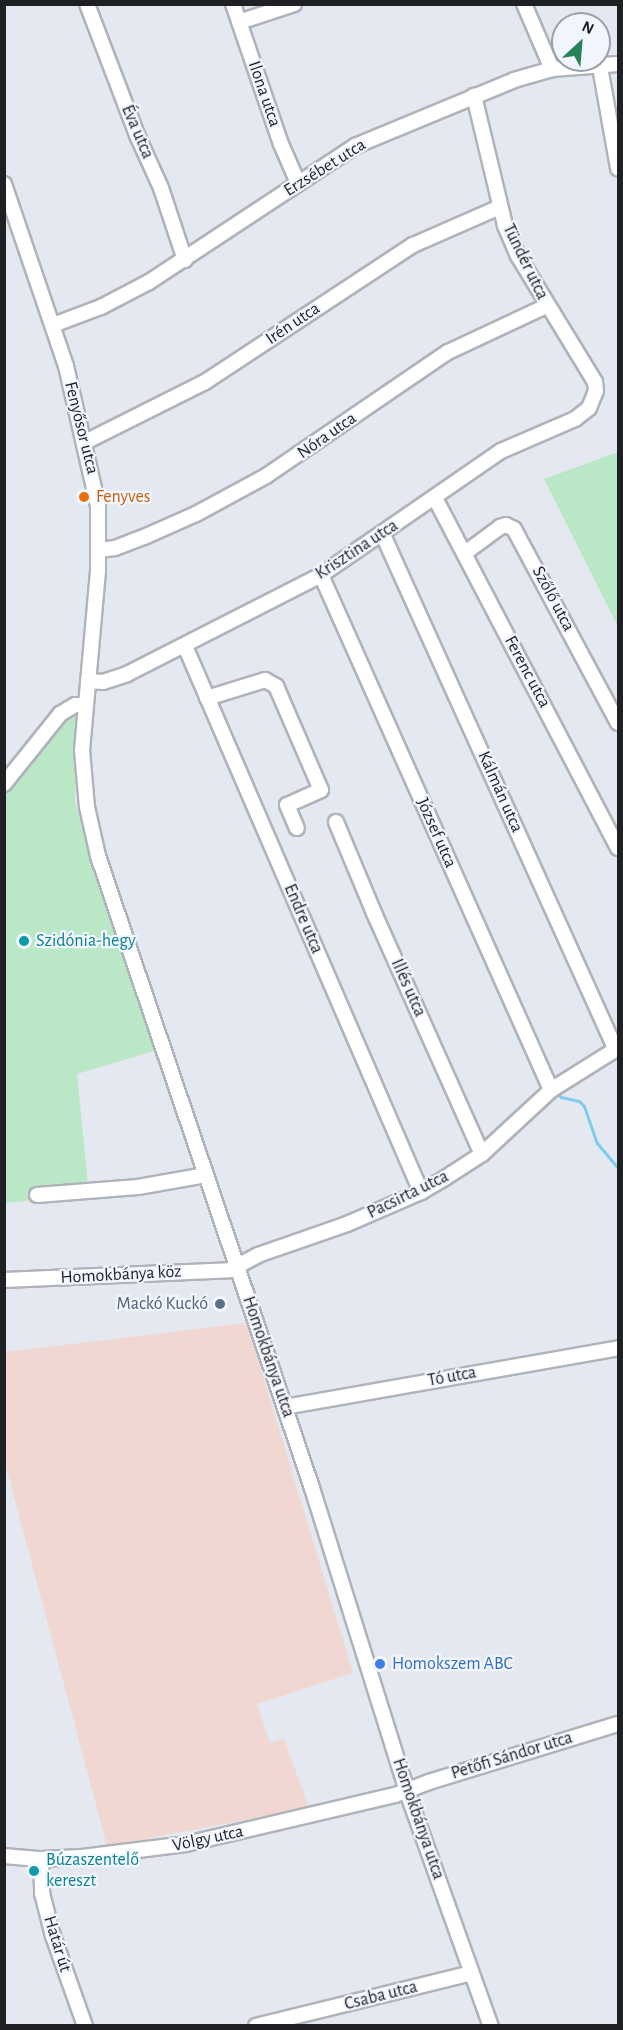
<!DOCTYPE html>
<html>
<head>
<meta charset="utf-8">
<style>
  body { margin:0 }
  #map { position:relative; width:623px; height:2030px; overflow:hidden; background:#e4e8f0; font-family:"Alegreya Sans",sans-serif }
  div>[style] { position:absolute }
  .industrial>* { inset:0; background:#f1d7d1 }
  .green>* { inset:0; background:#bae7c5 }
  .stream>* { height:3px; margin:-1.5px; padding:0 1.5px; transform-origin:1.5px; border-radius:1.5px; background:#7fcdeb }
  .roads { filter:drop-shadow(2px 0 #afb3ba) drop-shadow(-2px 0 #afb3ba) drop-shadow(0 2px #afb3ba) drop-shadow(0 -2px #afb3ba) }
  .minor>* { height:14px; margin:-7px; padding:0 7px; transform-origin:7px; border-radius:7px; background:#fff }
  .dots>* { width:16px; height:16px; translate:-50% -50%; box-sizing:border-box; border:3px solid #f1f5fd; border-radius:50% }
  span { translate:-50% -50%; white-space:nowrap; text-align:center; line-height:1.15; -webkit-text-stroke:4.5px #f1f5fd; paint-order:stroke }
  .street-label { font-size:18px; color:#1f2023 }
  .food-label { font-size:18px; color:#c56008 }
  .left { translate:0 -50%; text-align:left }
  .culture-label { font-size:18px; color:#0d838f }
  .service-label { font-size:18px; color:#4e5e75 }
  .right { translate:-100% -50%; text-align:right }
  .shop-label { font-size:18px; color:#366cbe }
  .frame { position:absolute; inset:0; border:6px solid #1f2023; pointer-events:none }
  .north { position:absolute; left:551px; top:12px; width:60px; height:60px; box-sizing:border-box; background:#f1f5fd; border:2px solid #9da0a6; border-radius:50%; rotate:26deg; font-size:16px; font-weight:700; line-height:24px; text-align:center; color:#1f2023 }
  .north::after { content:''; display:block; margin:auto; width:21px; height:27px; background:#288257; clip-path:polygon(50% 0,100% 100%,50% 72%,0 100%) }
</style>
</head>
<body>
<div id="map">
  <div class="industrial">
    <div style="clip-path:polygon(247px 1323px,353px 1673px,257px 1704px,270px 1743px,284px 1739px,309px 1808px,107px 1846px,5px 1463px,5px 1352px)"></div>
  </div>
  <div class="green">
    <div style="clip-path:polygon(618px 452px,618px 627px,544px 479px)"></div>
    <div style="clip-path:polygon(78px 715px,75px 801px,96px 879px,157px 1050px,77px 1074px,89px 1195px,5px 1203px,4px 796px,59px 725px)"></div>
  </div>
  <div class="stream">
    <div style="left:556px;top:1092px;width:7px;rotate:45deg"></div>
    <div style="left:561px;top:1097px;width:18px;rotate:13deg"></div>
    <div style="left:579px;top:1101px;width:7px;rotate:45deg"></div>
    <div style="left:584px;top:1106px;width:39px;rotate:71deg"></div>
    <div style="left:597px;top:1143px;width:33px;rotate:50deg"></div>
  </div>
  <div class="roads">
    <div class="minor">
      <div style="left:87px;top:4px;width:140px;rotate:69.1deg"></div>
      <div style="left:137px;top:135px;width:58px;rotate:65.6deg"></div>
      <div style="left:161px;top:188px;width:76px;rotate:71.6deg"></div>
      <div style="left:233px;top:4px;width:148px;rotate:71.1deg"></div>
      <div style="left:281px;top:144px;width:43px;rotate:66.4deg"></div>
      <div style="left:524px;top:4px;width:71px;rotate:66.7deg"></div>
      <div style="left:239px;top:22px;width:58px;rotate:-18.1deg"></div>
      <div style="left:600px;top:67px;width:103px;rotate:79.9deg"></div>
      <div style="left:4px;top:184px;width:192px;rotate:71.2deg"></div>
      <div style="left:66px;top:366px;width:144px;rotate:77.1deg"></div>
      <div style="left:98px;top:506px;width:65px;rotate:90deg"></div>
      <div style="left:98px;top:571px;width:180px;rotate:95.1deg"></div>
      <div style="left:82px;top:750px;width:57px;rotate:85deg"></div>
      <div style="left:87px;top:807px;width:50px;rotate:77.3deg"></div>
      <div style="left:98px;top:856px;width:667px;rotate:71.29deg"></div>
      <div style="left:312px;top:1488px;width:318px;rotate:72.6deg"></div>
      <div style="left:407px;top:1792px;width:249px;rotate:70.3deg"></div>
      <div style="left:53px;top:325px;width:51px;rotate:-20.6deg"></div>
      <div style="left:101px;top:307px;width:54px;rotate:-27.5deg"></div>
      <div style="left:149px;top:282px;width:247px;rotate:-33.4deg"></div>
      <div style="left:355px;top:146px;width:172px;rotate:-22.5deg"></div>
      <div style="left:514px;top:80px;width:40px;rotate:-16deg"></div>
      <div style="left:552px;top:69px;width:66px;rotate:-4.3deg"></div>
      <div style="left:85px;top:442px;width:134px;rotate:-26.6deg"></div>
      <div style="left:205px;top:382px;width:249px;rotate:-33.4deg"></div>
      <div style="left:413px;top:245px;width:95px;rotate:-23.6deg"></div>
      <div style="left:435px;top:498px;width:395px;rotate:62.4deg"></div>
      <div style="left:383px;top:535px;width:565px;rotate:65.66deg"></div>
      <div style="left:99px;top:550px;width:16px;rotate:-7deg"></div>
      <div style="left:115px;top:548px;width:31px;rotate:-21deg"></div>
      <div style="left:144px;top:537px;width:57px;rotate:-23.9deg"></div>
      <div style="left:196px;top:514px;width:80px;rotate:-28.5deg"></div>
      <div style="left:266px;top:476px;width:220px;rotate:-34.3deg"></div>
      <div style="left:448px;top:352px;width:108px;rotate:-25.1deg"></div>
      <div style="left:465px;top:553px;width:44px;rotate:-36.6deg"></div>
      <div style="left:500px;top:527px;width:6px;rotate:-18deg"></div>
      <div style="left:506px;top:525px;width:9px;rotate:27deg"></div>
      <div style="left:514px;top:529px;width:220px;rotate:61.8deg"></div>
      <div style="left:321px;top:575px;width:564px;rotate:65.93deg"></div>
      <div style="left:185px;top:646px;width:595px;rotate:66.62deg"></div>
      <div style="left:88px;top:681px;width:15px;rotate:4deg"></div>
      <div style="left:103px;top:682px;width:25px;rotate:-18deg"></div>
      <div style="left:127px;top:674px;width:218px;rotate:-27deg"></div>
      <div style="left:321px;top:575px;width:219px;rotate:-34.6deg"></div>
      <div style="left:501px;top:451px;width:81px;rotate:-23.4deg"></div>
      <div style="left:575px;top:419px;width:18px;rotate:-38deg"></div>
      <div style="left:589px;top:408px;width:18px;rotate:-68deg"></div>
      <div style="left:596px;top:391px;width:9px;rotate:-96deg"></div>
      <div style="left:595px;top:382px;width:148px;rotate:-121.4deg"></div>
      <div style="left:518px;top:256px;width:34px;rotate:-113deg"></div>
      <div style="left:505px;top:225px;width:133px;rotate:-103.5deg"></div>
      <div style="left:207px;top:698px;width:61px;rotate:-17.2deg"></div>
      <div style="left:265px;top:680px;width:13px;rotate:29deg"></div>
      <div style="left:276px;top:686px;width:113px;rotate:66.6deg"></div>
      <div style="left:321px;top:790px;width:37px;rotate:156deg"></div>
      <div style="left:287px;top:805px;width:25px;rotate:67deg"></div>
      <div style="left:4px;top:784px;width:90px;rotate:-51.3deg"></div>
      <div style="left:60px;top:714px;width:17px;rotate:-31deg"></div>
      <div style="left:75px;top:705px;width:10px"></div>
      <div style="left:336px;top:822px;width:99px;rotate:67.3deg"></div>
      <div style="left:374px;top:913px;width:264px;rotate:65.9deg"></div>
      <div style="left:37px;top:1195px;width:101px;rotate:-4.5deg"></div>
      <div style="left:138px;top:1187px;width:69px;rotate:-10deg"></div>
      <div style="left:4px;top:1280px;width:226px;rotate:-2.5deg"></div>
      <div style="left:230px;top:1270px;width:32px;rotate:-28deg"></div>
      <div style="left:258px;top:1255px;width:94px;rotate:-19.2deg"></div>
      <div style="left:347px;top:1224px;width:81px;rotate:-23.4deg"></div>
      <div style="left:421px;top:1192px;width:28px;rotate:-30deg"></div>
      <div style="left:445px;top:1178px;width:44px;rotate:-33deg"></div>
      <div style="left:482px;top:1154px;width:94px;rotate:-42.8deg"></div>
      <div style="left:551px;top:1090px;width:79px;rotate:-32.1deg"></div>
      <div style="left:285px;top:1407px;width:338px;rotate:-10deg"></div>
      <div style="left:4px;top:1856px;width:37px;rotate:5deg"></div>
      <div style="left:41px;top:1859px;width:41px;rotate:-2.8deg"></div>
      <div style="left:82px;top:1857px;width:105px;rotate:-7.1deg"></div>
      <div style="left:186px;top:1844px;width:215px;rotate:-13.2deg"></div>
      <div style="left:395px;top:1795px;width:36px;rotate:-21deg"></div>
      <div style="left:429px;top:1782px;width:198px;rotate:-17.1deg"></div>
      <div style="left:41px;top:1859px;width:34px;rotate:88deg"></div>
      <div style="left:42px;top:1893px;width:44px;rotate:75.7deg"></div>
      <div style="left:53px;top:1936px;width:96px;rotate:70.4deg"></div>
      <div style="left:256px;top:2026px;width:221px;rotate:-13.8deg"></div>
    </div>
  </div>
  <div class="dots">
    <div style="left:84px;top:497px;background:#e8710a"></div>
    <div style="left:24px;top:941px;background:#0f9aa8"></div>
    <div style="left:220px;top:1304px;background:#5c6f8a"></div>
    <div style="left:380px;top:1664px;background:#3f7fe0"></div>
    <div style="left:34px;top:1871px;background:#0f9aa8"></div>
  </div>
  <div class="street-label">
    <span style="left:264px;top:94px;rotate:71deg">Ilona utca</span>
    <span style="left:137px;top:132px;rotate:67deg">Éva utca</span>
    <span style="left:325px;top:168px;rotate:-32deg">Erzsébet utca</span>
    <span style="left:525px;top:262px;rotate:64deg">Tündér utca</span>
    <span style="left:293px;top:324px;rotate:-34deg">Irén utca</span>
    <span style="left:81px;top:428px;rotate:76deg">Fenyősor utca</span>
    <span style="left:327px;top:436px;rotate:-35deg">Nóra utca</span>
    <span style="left:357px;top:550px;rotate:-33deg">Krisztina utca</span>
    <span style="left:553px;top:599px;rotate:62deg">Szőlő utca</span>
    <span style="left:527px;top:672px;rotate:62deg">Ferenc utca</span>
    <span style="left:500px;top:792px;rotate:66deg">Kálmán utca</span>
    <span style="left:436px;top:833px;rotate:66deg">József utca</span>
    <span style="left:303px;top:919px;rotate:67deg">Endre utca</span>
    <span style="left:408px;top:988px;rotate:66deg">Illés utca</span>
    <span style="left:408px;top:1195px;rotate:-26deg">Pacsirta utca</span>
    <span style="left:121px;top:1275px;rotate:-3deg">Homokbánya köz</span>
    <span style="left:268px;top:1357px;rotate:71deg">Homokbánya utca</span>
    <span style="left:452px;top:1377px;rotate:-10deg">Tó utca</span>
    <span style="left:512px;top:1756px;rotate:-17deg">Petőfi Sándor utca</span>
    <span style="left:418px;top:1819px;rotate:71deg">Homokbánya utca</span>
    <span style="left:208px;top:1839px;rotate:-12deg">Völgy utca</span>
    <span style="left:57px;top:1944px;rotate:73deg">Határ út</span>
    <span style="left:381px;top:1996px;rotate:-14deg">Csaba utca</span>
  </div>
  <div class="food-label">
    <span class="left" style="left:96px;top:497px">Fenyves</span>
  </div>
  <div class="culture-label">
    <span class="left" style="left:36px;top:941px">Szidónia-hegy</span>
    <span class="left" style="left:46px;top:1871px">Búzaszentelő<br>kereszt</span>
  </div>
  <div class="service-label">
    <span class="right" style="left:208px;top:1304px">Mackó Kuckó</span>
  </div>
  <div class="shop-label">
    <span class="left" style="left:392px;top:1664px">Homokszem ABC</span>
  </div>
  <div class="frame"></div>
  <div class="north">N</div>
</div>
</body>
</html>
